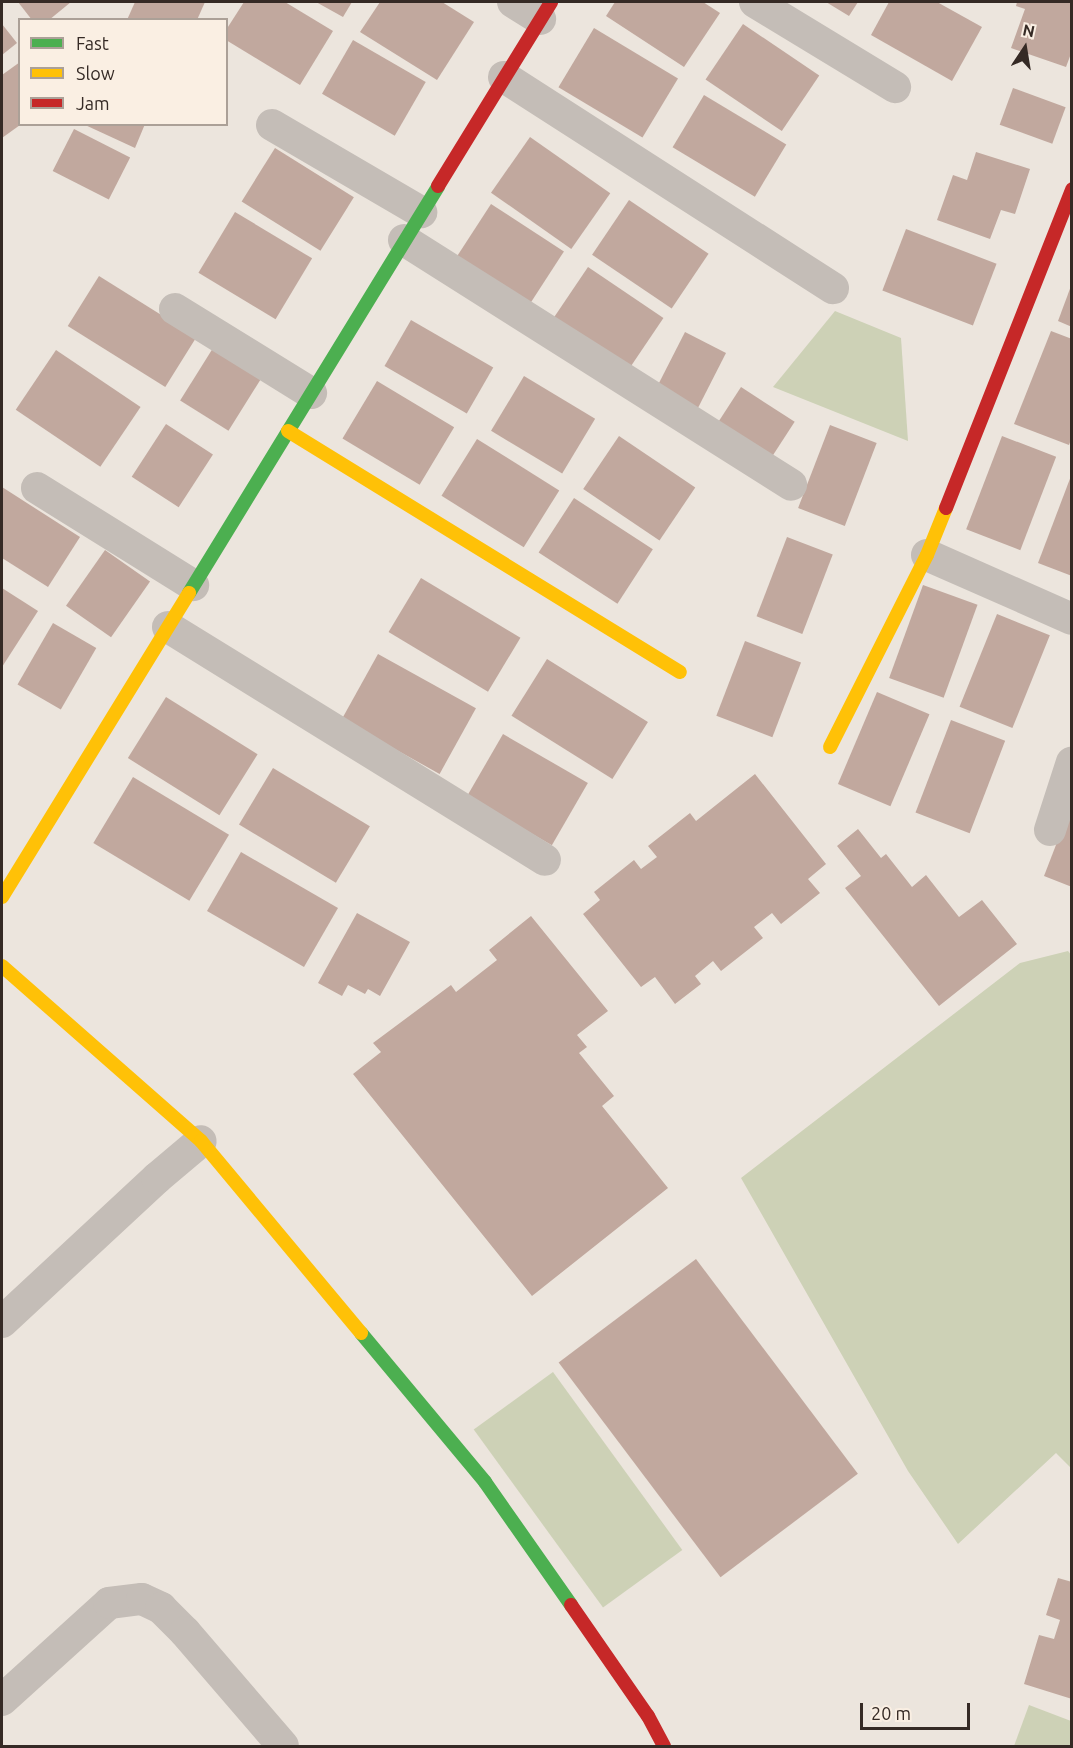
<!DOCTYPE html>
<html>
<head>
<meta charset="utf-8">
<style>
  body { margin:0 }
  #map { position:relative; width:1073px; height:1748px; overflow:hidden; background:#ece5dd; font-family:Ubuntu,sans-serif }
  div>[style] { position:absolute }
  .green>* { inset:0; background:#cdd1b6; transform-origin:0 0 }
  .building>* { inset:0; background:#c1a89e; transform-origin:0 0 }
  .street>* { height:32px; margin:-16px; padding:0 16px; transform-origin:16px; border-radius:16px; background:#c4bdb7 }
  .fast>* { height:14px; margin:-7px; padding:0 7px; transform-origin:7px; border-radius:7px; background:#4caf50 }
  .slow>* { height:14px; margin:-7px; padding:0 7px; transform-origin:7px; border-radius:7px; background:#ffc107 }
  .jam>* { height:14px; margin:-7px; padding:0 7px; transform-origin:7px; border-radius:7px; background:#c62828 }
  span { translate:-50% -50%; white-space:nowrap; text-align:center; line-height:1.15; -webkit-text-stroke:4.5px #faefe3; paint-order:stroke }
  .frame { position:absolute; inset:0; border:3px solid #352a25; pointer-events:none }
  .legend { position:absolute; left:18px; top:18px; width:210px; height:108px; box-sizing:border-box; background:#faefe3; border:2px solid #aba097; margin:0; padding:8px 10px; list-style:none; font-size:18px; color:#352a25 }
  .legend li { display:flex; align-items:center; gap:12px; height:30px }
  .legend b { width:30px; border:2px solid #aba097 }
  .north { position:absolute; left:995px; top:18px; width:60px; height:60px; -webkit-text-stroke:4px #faefe3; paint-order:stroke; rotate:12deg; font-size:16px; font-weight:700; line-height:24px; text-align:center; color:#352a25 }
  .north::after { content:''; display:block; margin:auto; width:21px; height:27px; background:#352a25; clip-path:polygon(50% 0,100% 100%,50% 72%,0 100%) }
  .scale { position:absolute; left:860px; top:1703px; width:110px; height:27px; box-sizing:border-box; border:3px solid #352a25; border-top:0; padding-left:8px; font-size:18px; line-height:21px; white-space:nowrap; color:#352a25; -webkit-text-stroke:4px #faefe3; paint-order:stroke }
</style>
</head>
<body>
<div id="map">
  <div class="green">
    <div style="clip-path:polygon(835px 311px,901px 338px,908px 441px,773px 387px)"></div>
    <div style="clip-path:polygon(1068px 951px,1072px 956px,1071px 1468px,1056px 1453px,958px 1544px,908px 1471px,741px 1178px,1020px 963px)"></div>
    <div style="left:553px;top:1372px;width:220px;height:98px;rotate:54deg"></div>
    <div style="clip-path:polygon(1029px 1705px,1071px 1721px,1071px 1746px,1014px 1746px)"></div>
  </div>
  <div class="building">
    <div style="clip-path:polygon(18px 2px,71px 2px,49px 20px,32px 20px)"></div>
    <div style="clip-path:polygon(135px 2px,205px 2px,197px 20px,127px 20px)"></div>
    <div style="clip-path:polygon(244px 2px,285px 2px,333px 31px,300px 85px,226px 40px,226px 30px)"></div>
    <div style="clip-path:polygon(316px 2px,352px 2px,343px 17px)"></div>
    <div style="clip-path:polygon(380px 2px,442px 2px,474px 22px,437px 80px,360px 32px)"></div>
    <div style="clip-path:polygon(615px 2px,703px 2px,720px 13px,684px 67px,606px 16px)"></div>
    <div style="clip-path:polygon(826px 2px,858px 2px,849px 16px)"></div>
    <div style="clip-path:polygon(889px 2px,937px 2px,982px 27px,952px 81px,871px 35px)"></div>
    <div style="clip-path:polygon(1017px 2px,1072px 2px,1072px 51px,1066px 67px,1011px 48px,1025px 9px,1016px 6px)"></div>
    <div style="clip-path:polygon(2px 24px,17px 43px,2px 55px)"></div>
    <div style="left:743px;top:24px;width:92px;height:67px;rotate:34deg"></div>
    <div style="left:594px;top:28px;width:98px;height:69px;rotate:31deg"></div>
    <div style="left:353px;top:40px;width:84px;height:62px;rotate:30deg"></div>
    <div style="clip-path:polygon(20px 62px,20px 125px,2px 138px,2px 75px)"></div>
    <div style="left:1013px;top:88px;width:56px;height:39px;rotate:20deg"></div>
    <div style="left:704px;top:95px;width:96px;height:61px;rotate:31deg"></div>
    <div style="clip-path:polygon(83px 124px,145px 124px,135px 148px)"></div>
    <div style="left:74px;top:129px;width:63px;height:47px;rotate:27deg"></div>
    <div style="left:530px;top:137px;width:98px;height:68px;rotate:35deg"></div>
    <div style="left:275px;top:148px;width:93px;height:63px;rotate:32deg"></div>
    <div style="clip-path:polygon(976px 152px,1030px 169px,1015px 214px,1001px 210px,990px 239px,937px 220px,953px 175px,967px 180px)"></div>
    <div style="left:629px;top:200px;width:96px;height:66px;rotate:34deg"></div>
    <div style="left:491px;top:204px;width:87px;height:68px;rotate:33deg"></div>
    <div style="left:235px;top:212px;width:90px;height:71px;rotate:31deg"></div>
    <div style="left:906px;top:229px;width:97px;height:66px;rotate:21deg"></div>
    <div style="left:588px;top:267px;width:91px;height:64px;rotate:34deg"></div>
    <div style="left:99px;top:276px;width:115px;height:59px;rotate:32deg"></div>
    <div style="clip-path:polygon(1071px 286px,1072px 286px,1072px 327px,1058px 321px)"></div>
    <div style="left:411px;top:320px;width:95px;height:53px;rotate:30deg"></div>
    <div style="clip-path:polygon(1051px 331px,1072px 339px,1072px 437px,1069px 445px,1014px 424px)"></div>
    <div style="left:685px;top:332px;width:46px;height:64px;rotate:27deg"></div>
    <div style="left:213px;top:348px;width:57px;height:62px;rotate:32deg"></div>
    <div style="left:56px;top:350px;width:102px;height:72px;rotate:34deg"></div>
    <div style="left:524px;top:376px;width:83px;height:64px;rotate:31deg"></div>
    <div style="left:377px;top:381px;width:90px;height:67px;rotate:31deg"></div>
    <div style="left:741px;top:387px;width:64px;height:42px;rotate:33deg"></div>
    <div style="left:166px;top:424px;width:56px;height:63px;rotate:33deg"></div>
    <div style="left:830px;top:425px;width:50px;height:89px;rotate:21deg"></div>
    <div style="left:619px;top:436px;width:92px;height:64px;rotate:34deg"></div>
    <div style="left:1002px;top:436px;width:58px;height:100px;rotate:21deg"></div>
    <div style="left:477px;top:439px;width:97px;height:67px;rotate:32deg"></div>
    <div style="clip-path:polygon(1071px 476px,1072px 476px,1072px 576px,1038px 563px)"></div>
    <div style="clip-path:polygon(2px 487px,80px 537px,48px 587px,2px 558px)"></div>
    <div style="left:574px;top:498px;width:94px;height:65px;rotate:33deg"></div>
    <div style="left:787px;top:537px;width:49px;height:85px;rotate:21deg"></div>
    <div style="left:105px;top:550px;width:55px;height:68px;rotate:35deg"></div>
    <div style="left:421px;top:578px;width:116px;height:63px;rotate:31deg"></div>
    <div style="left:923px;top:585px;width:58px;height:99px;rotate:20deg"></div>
    <div style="clip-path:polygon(2px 588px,38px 611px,2px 667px)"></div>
    <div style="left:997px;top:614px;width:57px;height:100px;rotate:22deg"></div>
    <div style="left:53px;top:623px;width:50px;height:71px;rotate:30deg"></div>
    <div style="left:745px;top:641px;width:60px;height:80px;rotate:21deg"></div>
    <div style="left:378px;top:654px;width:112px;height:75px;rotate:29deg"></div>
    <div style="left:547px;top:659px;width:119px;height:67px;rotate:32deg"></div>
    <div style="left:877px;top:692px;width:57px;height:100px;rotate:23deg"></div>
    <div style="left:166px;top:697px;width:108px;height:72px;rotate:32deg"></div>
    <div style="left:951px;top:720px;width:58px;height:99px;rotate:21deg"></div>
    <div style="left:503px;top:734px;width:98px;height:72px;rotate:30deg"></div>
    <div style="left:273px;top:768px;width:113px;height:66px;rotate:31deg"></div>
    <div style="clip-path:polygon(755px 774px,826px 864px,808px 879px,820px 893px,781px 924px,772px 913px,754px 927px,763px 938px,721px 971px,713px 961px,695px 976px,701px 984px,675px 1004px,655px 977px,641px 987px,583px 914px,600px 900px,594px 892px,634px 860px,641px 869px,657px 857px,648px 846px,690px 813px,696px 821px)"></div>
    <div style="left:133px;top:777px;width:112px;height:77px;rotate:31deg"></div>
    <div style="clip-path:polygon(1071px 806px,1072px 806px,1072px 887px,1044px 876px)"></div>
    <div style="clip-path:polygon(858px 829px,881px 858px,886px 854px,912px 887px,926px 875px,959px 917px,982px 900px,1017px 944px,939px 1006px,845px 888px,861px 876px,837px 846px)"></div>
    <div style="left:241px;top:852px;width:112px;height:68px;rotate:30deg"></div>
    <div style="clip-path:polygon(357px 913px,410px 942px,380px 996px,368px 989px,365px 994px,348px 985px,342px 996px,318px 983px)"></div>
    <div style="clip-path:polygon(531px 916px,608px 1011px,577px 1035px,587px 1047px,579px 1053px,614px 1096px,602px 1106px,668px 1188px,532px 1296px,353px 1074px,381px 1052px,373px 1043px,451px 985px,456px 992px,497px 960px,489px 950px)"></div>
    <div style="left:696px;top:1259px;width:269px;height:172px;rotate:53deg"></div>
    <div style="clip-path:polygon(1058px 1578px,1072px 1582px,1072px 1699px,1024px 1684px,1039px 1635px,1054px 1639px,1060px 1620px,1046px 1615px)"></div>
  </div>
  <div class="street">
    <div style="left:513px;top:2px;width:32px;rotate:32deg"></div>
    <div style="left:755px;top:2px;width:164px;rotate:31.3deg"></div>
    <div style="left:504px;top:77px;width:391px;rotate:32.7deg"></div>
    <div style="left:272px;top:125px;width:173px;rotate:30.3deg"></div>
    <div style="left:404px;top:240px;width:458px;rotate:32.3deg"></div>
    <div style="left:175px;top:309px;width:160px;rotate:31.7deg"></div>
    <div style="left:37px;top:488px;width:184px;rotate:31.9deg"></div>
    <div style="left:927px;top:555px;width:158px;rotate:23.8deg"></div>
    <div style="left:168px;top:627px;width:443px;rotate:31.7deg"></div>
    <div style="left:1050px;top:830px;width:71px;rotate:-72.1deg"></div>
    <div style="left:2px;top:1322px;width:212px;rotate:-42.9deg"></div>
    <div style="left:157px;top:1178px;width:57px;rotate:-40.1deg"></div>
    <div style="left:2px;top:1700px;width:144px;rotate:-42.2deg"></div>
    <div style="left:109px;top:1603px;width:33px;rotate:-7deg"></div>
    <div style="left:142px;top:1599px;width:21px;rotate:25deg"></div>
    <div style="left:161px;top:1608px;width:34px;rotate:45deg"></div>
    <div style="left:185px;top:1632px;width:150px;rotate:49.3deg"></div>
  </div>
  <div class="fast">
    <div style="left:189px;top:593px;width:477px;rotate:-58.5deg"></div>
    <div style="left:361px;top:1333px;width:194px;rotate:50.2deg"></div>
    <div style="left:485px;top:1482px;width:150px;rotate:55deg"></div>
  </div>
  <div class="slow">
    <div style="left:288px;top:431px;width:460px;rotate:31.6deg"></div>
    <div style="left:830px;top:747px;width:215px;rotate:-63.2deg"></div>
    <div style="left:927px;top:555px;width:51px;rotate:-68deg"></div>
    <div style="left:2px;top:897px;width:357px;rotate:-58.4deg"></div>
    <div style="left:2px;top:966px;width:265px;rotate:41.3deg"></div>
    <div style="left:201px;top:1141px;width:250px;rotate:50.2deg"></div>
  </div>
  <div class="jam">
    <div style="left:438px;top:186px;width:216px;rotate:-58.4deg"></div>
    <div style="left:946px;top:508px;width:343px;rotate:-68.4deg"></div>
    <div style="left:571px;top:1605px;width:135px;rotate:55.3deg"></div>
    <div style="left:648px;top:1716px;width:34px;rotate:62deg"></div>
  </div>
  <div class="frame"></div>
  <ul class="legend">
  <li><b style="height:8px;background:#4caf50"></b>Fast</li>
  <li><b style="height:8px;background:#ffc107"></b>Slow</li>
  <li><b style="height:8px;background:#c62828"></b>Jam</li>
  </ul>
  <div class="north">N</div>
  <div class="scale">20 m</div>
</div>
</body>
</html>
